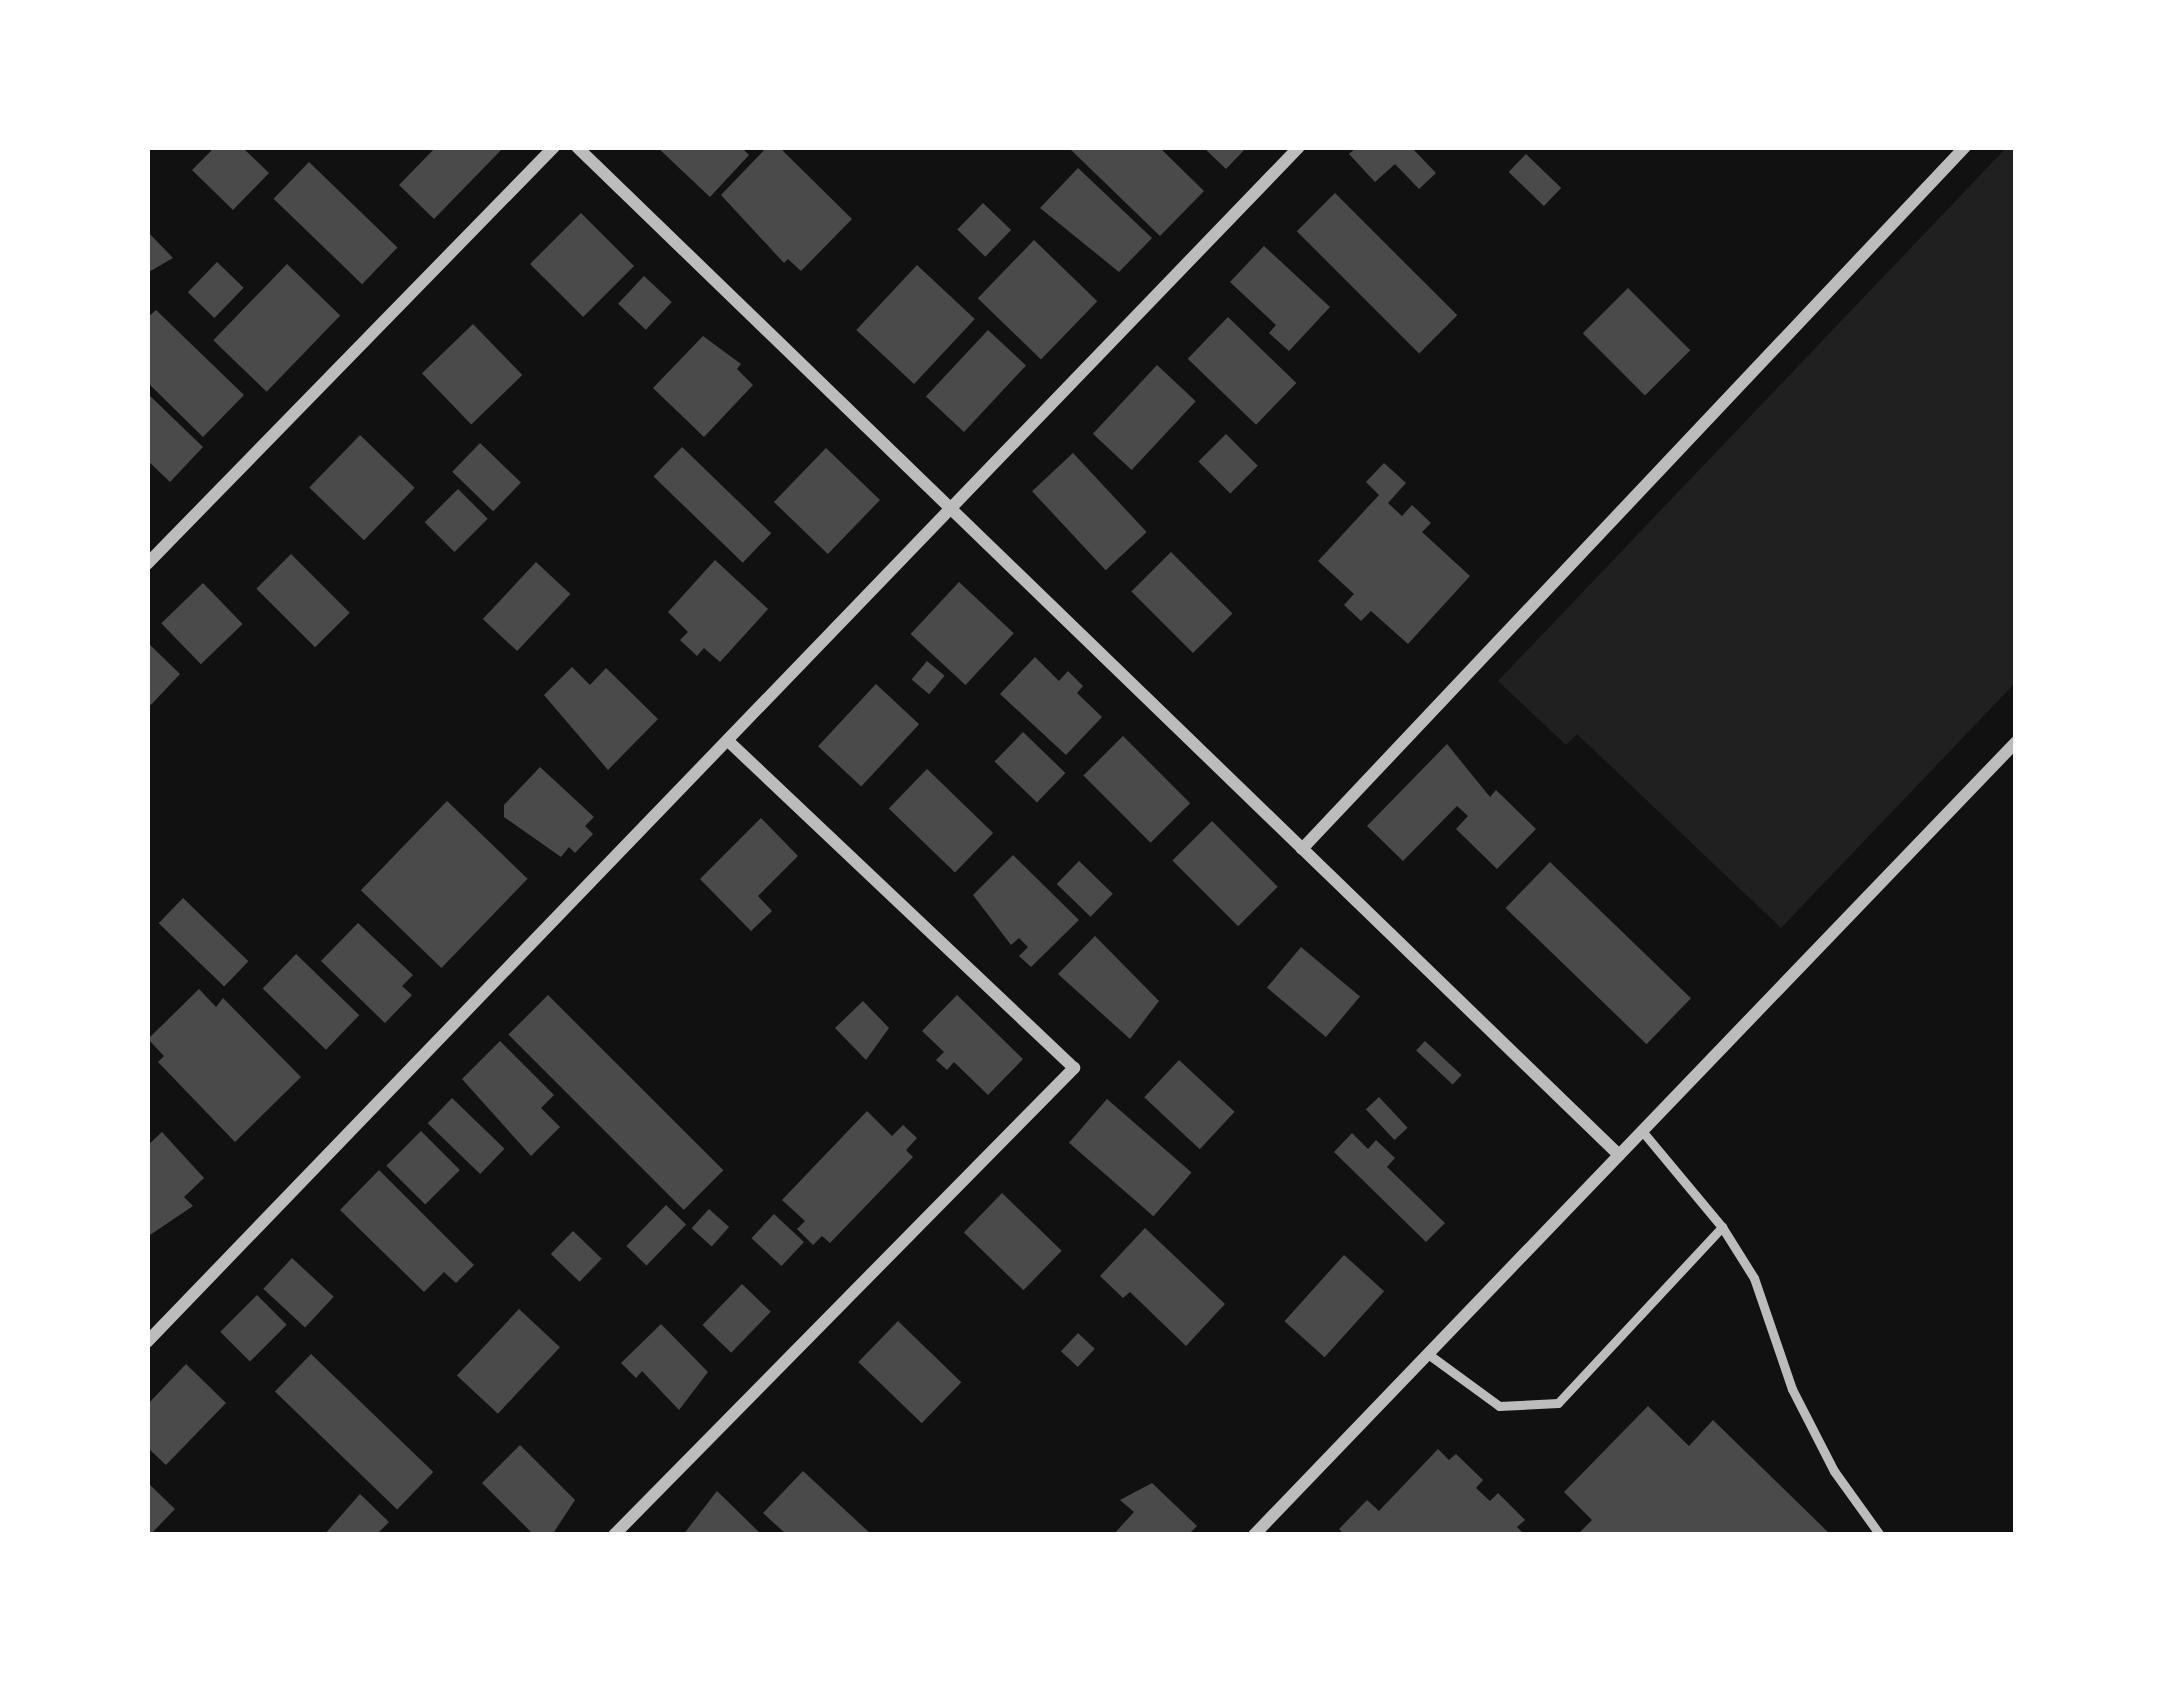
<!DOCTYPE html>
<html>
<head>
<meta charset="utf-8">
<style>
  body { margin:0 }
  #map { position:relative; width:2163px; height:1682px; overflow:hidden; background:#111; font-family:Signika,sans-serif }
  div>[style] { position:absolute }
  .green>* { inset:0; background:#202020 }
  .building>* { inset:0; background:#4a4a4a; transform-origin:0 0 }
  .service>* { height:9px; margin:-4.5px; padding:0 4.5px; transform-origin:4.5px; border-radius:4.5px; background:#bcbcbc }
  .minor>* { height:12px; margin:-6px; padding:0 6px; transform-origin:6px; border-radius:6px; background:#bcbcbc }
  span { translate:-50% -50%; white-space:nowrap; text-align:center; line-height:1.15; -webkit-text-stroke:10px #fff; paint-order:stroke }
  .frame { position:absolute; inset:0; border:150px solid #fff; pointer-events:none }
</style>
</head>
<body>
<div id="map">
  <div class="green">
    <div style="clip-path:polygon(2007px 147px,2016px 147px,2016px 682px,1781px 928px,1577px 734px,1566px 745px,1498px 681px)"></div>
  </div>
  <div class="building">
    <div style="clip-path:polygon(215px 147px,242px 147px,269px 173px,233px 210px,192px 170px)"></div>
    <div style="clip-path:polygon(436px 147px,504px 147px,434px 219px,399px 185px)"></div>
    <div style="clip-path:polygon(657px 147px,741px 147px,749px 155px,710px 197px)"></div>
    <div style="clip-path:polygon(767px 147px,779px 147px,852px 219px,801px 271px,788px 259px,784px 263px,721px 195px)"></div>
    <div style="clip-path:polygon(1068px 147px,1159px 147px,1204px 191px,1160px 236px)"></div>
    <div style="clip-path:polygon(1203px 147px,1247px 147px,1226px 169px)"></div>
    <div style="clip-path:polygon(1357px 147px,1411px 147px,1436px 173px,1419px 189px,1395px 164px,1375px 182px,1349px 154px)"></div>
    <div style="left:1526px;top:154px;width:49px;height:25px;rotate:44deg"></div>
    <div style="left:309px;top:162px;width:123px;height:51px;rotate:44deg"></div>
    <div style="clip-path:polygon(1078px 168px,1152px 238px,1119px 272px,1040px 208px)"></div>
    <div style="left:1335px;top:193px;width:173px;height:54px;rotate:45deg"></div>
    <div style="left:983px;top:203px;width:39px;height:37px;rotate:44deg"></div>
    <div style="left:581px;top:213px;width:75px;height:72px;rotate:45deg"></div>
    <div style="clip-path:polygon(147px 231px,173px 258px,147px 273px)"></div>
    <div style="left:1034px;top:240px;width:88px;height:81px;rotate:44deg"></div>
    <div style="clip-path:polygon(1264px 246px,1330px 307px,1289px 351px,1269px 333px,1276px 325px,1230px 282px)"></div>
    <div style="left:217px;top:262px;width:37px;height:42px;rotate:44deg"></div>
    <div style="left:287px;top:264px;width:74px;height:106px;rotate:44deg"></div>
    <div style="left:917px;top:265px;width:79px;height:89px;rotate:43deg"></div>
    <div style="left:644px;top:276px;width:38px;height:38px;rotate:43deg"></div>
    <div style="left:1628px;top:288px;width:88px;height:64px;rotate:45deg"></div>
    <div style="clip-path:polygon(156px 310px,244px 395px,203px 437px,147px 382px,147px 318px)"></div>
    <div style="left:1228px;top:317px;width:95px;height:58px;rotate:44deg"></div>
    <div style="left:473px;top:324px;width:71px;height:71px;rotate:46deg"></div>
    <div style="left:988px;top:330px;width:52px;height:91px;rotate:43deg"></div>
    <div style="clip-path:polygon(703px 336px,741px 364px,737px 369px,753px 385px,704px 437px,653px 388px)"></div>
    <div style="left:1157px;top:365px;width:53px;height:94px;rotate:43deg"></div>
    <div style="clip-path:polygon(147px 393px,203px 447px,170px 482px,147px 460px)"></div>
    <div style="left:1226px;top:434px;width:45px;height:39px;rotate:45deg"></div>
    <div style="left:360px;top:435px;width:76px;height:73px;rotate:44deg"></div>
    <div style="left:480px;top:443px;width:57px;height:40px;rotate:44deg"></div>
    <div style="left:682px;top:447px;width:124px;height:41px;rotate:44deg"></div>
    <div style="left:826px;top:448px;width:75px;height:75px;rotate:44deg"></div>
    <div style="left:1073px;top:453px;width:108px;height:56px;rotate:47deg"></div>
    <div style="clip-path:polygon(1384px 463px,1406px 483px,1388px 503px,1402px 516px,1412px 505px,1431px 523px,1422px 532px,1470px 576px,1408px 644px,1371px 611px,1361px 621px,1344px 605px,1354px 594px,1318px 561px,1379px 495px,1366px 482px)"></div>
    <div style="left:458px;top:489px;width:42px;height:47px;rotate:45deg"></div>
    <div style="left:1171px;top:552px;width:87px;height:56px;rotate:45deg"></div>
    <div style="left:291px;top:554px;width:83px;height:49px;rotate:45deg"></div>
    <div style="clip-path:polygon(715px 560px,768px 609px,720px 662px,704px 648px,697px 656px,680px 640px,688px 632px,668px 612px)"></div>
    <div style="left:536px;top:562px;width:47px;height:78px;rotate:43deg"></div>
    <div style="left:959px;top:582px;width:75px;height:71px;rotate:43deg"></div>
    <div style="left:203px;top:583px;width:57px;height:58px;rotate:46deg"></div>
    <div style="clip-path:polygon(147px 642px,180px 674px,147px 709px)"></div>
    <div style="clip-path:polygon(1035px 657px,1059px 681px,1068px 671px,1083px 686px,1077px 693px,1102px 717px,1066px 755px,1000px 694px)"></div>
    <div style="left:927px;top:661px;width:23px;height:24px;rotate:40deg"></div>
    <div style="clip-path:polygon(572px 667px,590px 685px,606px 668px,658px 719px,608px 770px,544px 695px)"></div>
    <div style="left:876px;top:684px;width:59px;height:85px;rotate:43deg"></div>
    <div style="left:1023px;top:732px;width:59px;height:41px;rotate:44deg"></div>
    <div style="left:1123px;top:736px;width:95px;height:56px;rotate:45deg"></div>
    <div style="clip-path:polygon(1447px 744px,1490px 797px,1496px 790px,1536px 829px,1497px 869px,1456px 829px,1468px 816px,1457px 806px,1403px 861px,1367px 826px)"></div>
    <div style="clip-path:polygon(540px 767px,594px 817px,585px 826px,593px 834px,575px 853px,569px 847px,561px 857px,504px 817px,504px 805px)"></div>
    <div style="left:927px;top:769px;width:92px;height:55px;rotate:44deg"></div>
    <div style="left:447px;top:801px;width:112px;height:124px;rotate:44deg"></div>
    <div style="clip-path:polygon(761px 818px,798px 856px,758px 896px,772px 911px,751px 931px,700px 879px)"></div>
    <div style="left:1212px;top:821px;width:93px;height:56px;rotate:45deg"></div>
    <div style="clip-path:polygon(1013px 855px,1079px 920px,1031px 967px,1019px 956px,1028px 947px,1019px 938px,1011px 945px,973px 895px)"></div>
    <div style="left:1079px;top:861px;width:47px;height:32px;rotate:44deg"></div>
    <div style="left:1550px;top:862px;width:196px;height:64px;rotate:44deg"></div>
    <div style="left:183px;top:898px;width:91px;height:35px;rotate:44deg"></div>
    <div style="clip-path:polygon(358px 923px,413px 975px,402px 986px,412px 995px,385px 1023px,321px 961px)"></div>
    <div style="clip-path:polygon(1095px 936px,1159px 1001px,1130px 1039px,1058px 974px)"></div>
    <div style="left:1301px;top:947px;width:77px;height:53px;rotate:40deg"></div>
    <div style="left:296px;top:954px;width:88px;height:48px;rotate:44deg"></div>
    <div style="clip-path:polygon(199px 989px,216px 1007px,223px 998px,301px 1077px,235px 1142px,158px 1062px,164px 1056px,148px 1039px)"></div>
    <div style="left:548px;top:995px;width:248px;height:56px;rotate:45deg"></div>
    <div style="clip-path:polygon(957px 995px,1023px 1059px,988px 1095px,954px 1062px,947px 1070px,936px 1060px,944px 1052px,922px 1031px)"></div>
    <div style="clip-path:polygon(863px 1001px,889px 1028px,866px 1060px,835px 1028px)"></div>
    <div style="clip-path:polygon(500px 1041px,554px 1095px,541px 1108px,560px 1127px,531px 1156px,462px 1079px)"></div>
    <div style="left:1425px;top:1041px;width:50px;height:13px;rotate:43deg"></div>
    <div style="left:1179px;top:1060px;width:76px;height:51px;rotate:43deg"></div>
    <div style="left:1379px;top:1097px;width:42px;height:18px;rotate:47deg"></div>
    <div style="left:452px;top:1098px;width:73px;height:35px;rotate:44deg"></div>
    <div style="left:1107px;top:1099px;width:112px;height:58px;rotate:41deg"></div>
    <div style="clip-path:polygon(867px 1111px,892px 1136px,903px 1125px,917px 1138px,906px 1150px,913px 1157px,830px 1243px,822px 1236px,813px 1245px,797px 1229px,805px 1221px,782px 1200px)"></div>
    <div style="left:421px;top:1131px;width:55px;height:49px;rotate:45deg"></div>
    <div style="clip-path:polygon(162px 1132px,204px 1178px,184px 1197px,193px 1206px,147px 1237px,147px 1146px)"></div>
    <div style="clip-path:polygon(1352px 1133px,1368px 1149px,1376px 1140px,1395px 1158px,1387px 1167px,1445px 1223px,1426px 1242px,1334px 1152px)"></div>
    <div style="clip-path:polygon(379px 1170px,474px 1265px,456px 1283px,444px 1272px,424px 1292px,340px 1210px)"></div>
    <div style="left:1002px;top:1193px;width:83px;height:55px;rotate:44deg"></div>
    <div style="left:666px;top:1205px;width:28px;height:57px;rotate:44deg"></div>
    <div style="left:709px;top:1209px;width:27px;height:26px;rotate:42deg"></div>
    <div style="left:774px;top:1214px;width:41px;height:33px;rotate:43deg"></div>
    <div style="clip-path:polygon(1145px 1228px,1225px 1304px,1186px 1346px,1130px 1292px,1123px 1298px,1100px 1276px)"></div>
    <div style="left:573px;top:1231px;width:40px;height:32px;rotate:44deg"></div>
    <div style="left:1344px;top:1255px;width:54px;height:89px;rotate:42deg"></div>
    <div style="left:292px;top:1258px;width:57px;height:42px;rotate:43deg"></div>
    <div style="left:742px;top:1284px;width:40px;height:57px;rotate:44deg"></div>
    <div style="left:257px;top:1295px;width:42px;height:52px;rotate:45deg"></div>
    <div style="left:519px;top:1309px;width:56px;height:91px;rotate:43deg"></div>
    <div style="left:898px;top:1321px;width:88px;height:57px;rotate:44deg"></div>
    <div style="clip-path:polygon(661px 1324px,708px 1372px,679px 1410px,642px 1371px,636px 1378px,621px 1363px)"></div>
    <div style="left:1078px;top:1333px;width:23px;height:25px;rotate:43deg"></div>
    <div style="left:311px;top:1354px;width:170px;height:52px;rotate:44deg"></div>
    <div style="clip-path:polygon(186px 1364px,226px 1403px,166px 1465px,147px 1447px,147px 1405px)"></div>
    <div style="clip-path:polygon(1648px 1406px,1689px 1446px,1713px 1420px,1831px 1535px,1577px 1535px,1592px 1520px,1564px 1492px)"></div>
    <div style="clip-path:polygon(520px 1445px,575px 1500px,552px 1535px,534px 1535px,482px 1483px)"></div>
    <div style="clip-path:polygon(1438px 1449px,1449px 1460px,1456px 1454px,1483px 1480px,1476px 1488px,1490px 1501px,1498px 1493px,1525px 1520px,1517px 1527px,1525px 1535px,1345px 1535px,1339px 1529px,1367px 1500px,1379px 1511px)"></div>
    <div style="clip-path:polygon(803px 1471px,872px 1535px,787px 1535px,763px 1513px)"></div>
    <div style="clip-path:polygon(147px 1482px,175px 1509px,150px 1535px,147px 1535px)"></div>
    <div style="clip-path:polygon(1152px 1483px,1197px 1526px,1188px 1535px,1113px 1535px,1134px 1512px,1120px 1500px)"></div>
    <div style="clip-path:polygon(717px 1491px,762px 1535px,683px 1535px)"></div>
    <div style="clip-path:polygon(360px 1494px,389px 1522px,376px 1535px,324px 1535px)"></div>
  </div>
  <div class="service">
    <div style="left:1722px;top:1227px;width:60px;rotate:57.9deg"></div>
    <div style="left:1754px;top:1278px;width:117px;rotate:71.1deg"></div>
    <div style="left:1792px;top:1389px;width:92px;rotate:62.9deg"></div>
    <div style="left:1834px;top:1471px;width:79px;rotate:54.3deg"></div>
    <div style="left:1428px;top:1354px;width:88px;rotate:36.2deg"></div>
    <div style="left:1499px;top:1406px;width:59px;rotate:-2.9deg"></div>
    <div style="left:1558px;top:1403px;width:241px;rotate:-47deg"></div>
    <div style="left:1722px;top:1227px;width:125px;rotate:-129.8deg"></div>
  </div>
  <div class="minor">
    <div style="left:577px;top:147px;width:1450px;rotate:44.05deg"></div>
    <div style="left:147px;top:564px;width:583px;rotate:-45.7deg"></div>
    <div style="left:1302px;top:849px;width:966px;rotate:-46.64deg"></div>
    <div style="left:147px;top:1342px;width:1660px;rotate:-46.05deg"></div>
    <div style="left:614px;top:1535px;width:656px;rotate:-45.43deg"></div>
    <div style="left:1074px;top:1068px;width:477px;rotate:-136.6deg"></div>
    <div style="left:1254px;top:1535px;width:1100px;rotate:-46.14deg"></div>
  </div>
  <div class="frame"></div>
</div>
</body>
</html>
